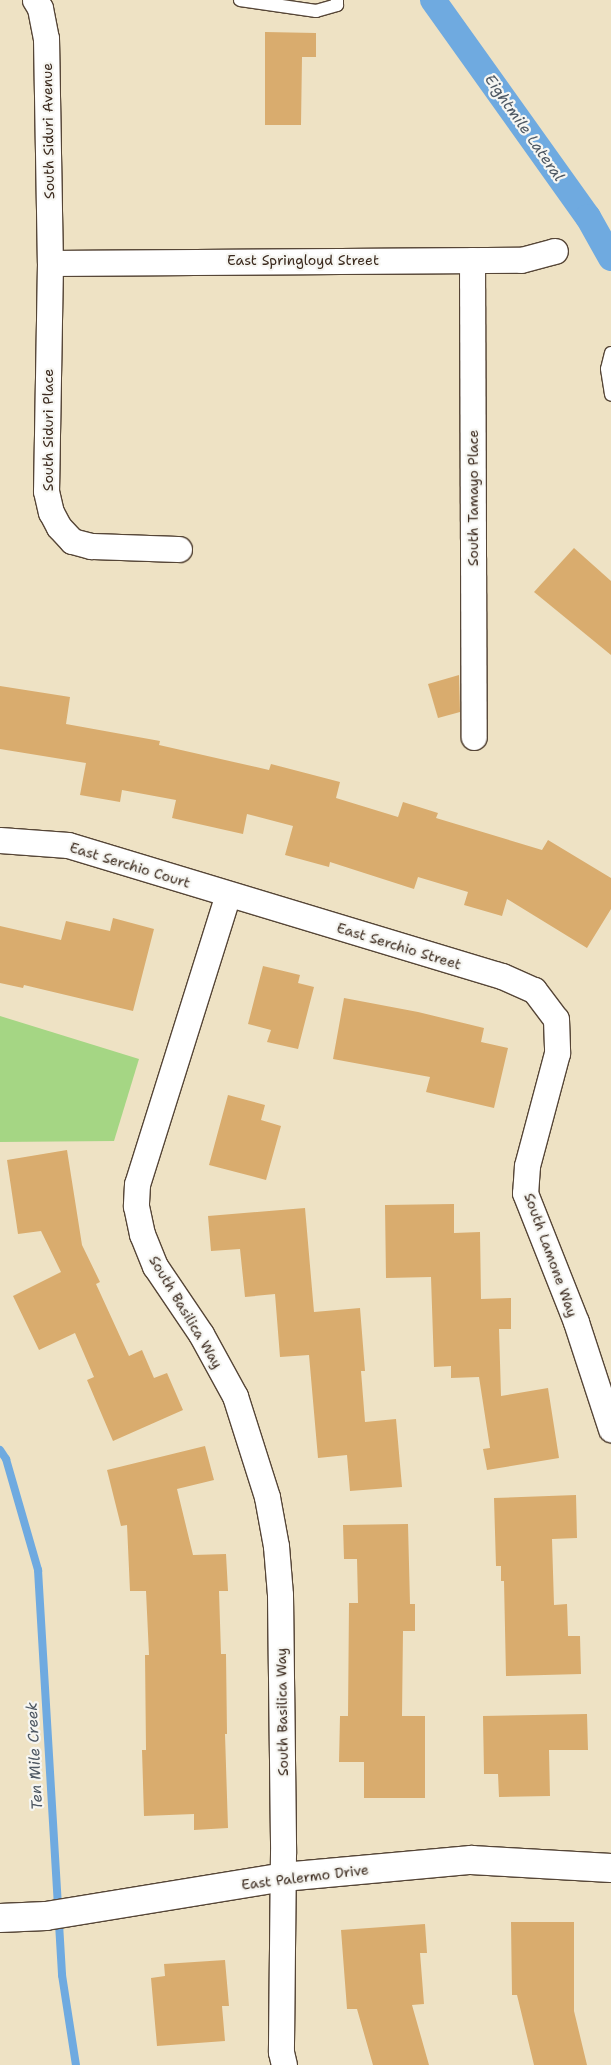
<!DOCTYPE html>
<style>
body{margin:0}
#map{position:relative;width:611px;height:2065px;overflow:hidden;background:#eee2c4;font-family:"Shantell Sans",sans-serif}
div>[style]{position:absolute}
.green>*{inset:0;background:#a5d684}
.stream>*{height:8px;margin:-4px;padding:0 4px;transform-origin:4px;border-radius:4px;background:#6faae0}
.canal>*{height:26px;margin:-13px;padding:0 13px;transform-origin:13px;border-radius:13px;background:#6faae0}
.building>*{inset:0;background:#d9ac6e}
.roads{filter:drop-shadow(1px 0 #564637) drop-shadow(-1px 0 #564637) drop-shadow(0 1px #564637) drop-shadow(0 -1px #564637)}
.service>*{height:12px;margin:-6px;padding:0 6px;transform-origin:6px;border-radius:6px;background:#fff}
.minor>*{height:25px;margin:-12.5px;padding:0 12.5px;transform-origin:12.5px;border-radius:12.5px;background:#fff}
.tertiary>*{height:28px;margin:-14px;padding:0 14px;transform-origin:14px;border-radius:14px;background:#fff}
span{translate:-50% -50%;white-space:nowrap;text-align:center;line-height:1.15;-webkit-text-stroke:4.5px #f6f6f2;paint-order:stroke}
.street-label{font-size:14px;color:#3b2a1e}
.water-label{font-size:15px;color:#4d5762;font-style:italic}
</style>
<div id="map">
<div class="green">
<div style="clip-path:polygon(0 1016px,139px 1059px,114px 1141px,0 1142px)"></div>
</div>
<div class="stream">
<div style="left:0;top:1450px;width:11px;rotate:56deg"></div>
<div style="left:6px;top:1459px;width:116px;rotate:73.9deg"></div>
<div style="left:38px;top:1570px;width:406px;rotate:86.6deg"></div>
<div style="left:62px;top:1975px;width:91px;rotate:81.2deg"></div>
</div>
<div class="canal">
<div style="left:433px;top:0;width:267px;rotate:54.5deg"></div>
<div style="left:588px;top:217px;width:47px;rotate:60.7deg"></div>
</div>
<div class="building">
<div style="clip-path:polygon(265px 32px,316px 33px,316px 57px,302px 57px,301px 125px,265px 125px)"></div>
<div style="clip-path:polygon(574px 548px,611px 581px,611px 655px,534px 592px)"></div>
<div style="clip-path:polygon(459px 675px,460px 712px,438px 718px,428px 684px)"></div>
<div style="clip-path:polygon(0 686px,70px 697px,66px 724px,160px 741px,159px 745px,269px 770px,271px 764px,340px 782px,336px 798px,398px 817px,403px 802px,438px 813px,436px 818px,542px 850px,548px 840px,611px 878px,611px 909px,587px 948px,507px 899px,502px 916px,464px 905px,468px 892px,418px 877px,414px 889px,330px 862px,329px 867px,285px 855px,293px 826px,247px 814px,243px 834px,172px 818px,176px 800px,122px 790px,120px 802px,80px 795px,86px 763px,0 749px)"></div>
<div style="clip-path:polygon(113px 918px,154px 929px,133px 1011px,24px 985px,23px 988px,0 983px,0 926px,61px 940px,66px 921px,110px 931px)"></div>
<div style="clip-path:polygon(263px 966px,300px 975px,298px 983px,314px 987px,298px 1049px,267px 1042px,271px 1030px,248px 1024px)"></div>
<div style="clip-path:polygon(344px 998px,418px 1012px,484px 1028px,481px 1042px,508px 1048px,494px 1108px,426px 1092px,430px 1077px,333px 1059px)"></div>
<div style="clip-path:polygon(228px 1095px,265px 1105px,261px 1120px,281px 1126px,266px 1180px,209px 1165px)"></div>
<div style="clip-path:polygon(67px 1150px,82px 1245px,100px 1282px,96px 1284px,129px 1356px,142px 1350px,154px 1378px,167px 1373px,183px 1410px,113px 1441px,87px 1380px,94px 1377px,75px 1333px,39px 1350px,13px 1296px,61px 1272px,41px 1231px,18px 1234px,7px 1160px)"></div>
<div style="clip-path:polygon(454px 1204px,454px 1233px,480px 1232px,481px 1299px,511px 1298px,511px 1329px,499px 1329px,501px 1396px,548px 1388px,559px 1458px,487px 1470px,483px 1449px,490px 1448px,479px 1377px,451px 1378px,451px 1366px,434px 1367px,431px 1277px,386px 1278px,385px 1205px)"></div>
<div style="clip-path:polygon(305px 1208px,314px 1312px,360px 1308px,365px 1371px,361px 1371px,365px 1422px,396px 1419px,402px 1487px,350px 1491px,347px 1455px,318px 1458px,309px 1355px,280px 1357px,275px 1294px,245px 1297px,240px 1249px,211px 1251px,208px 1216px)"></div>
<div style="clip-path:polygon(205px 1446px,214px 1480px,177px 1489px,193px 1555px,226px 1554px,228px 1591px,219px 1591px,221px 1654px,226px 1654px,227px 1734px,225px 1734px,228px 1828px,194px 1830px,194px 1814px,144px 1816px,142px 1750px,146px 1750px,145px 1655px,149px 1655px,146px 1591px,130px 1591px,127px 1525px,121px 1526px,107px 1470px)"></div>
<div style="clip-path:polygon(576px 1495px,577px 1538px,552px 1539px,554px 1605px,567px 1604px,568px 1636px,580px 1636px,581px 1674px,506px 1676px,504px 1581px,501px 1581px,501px 1566px,496px 1566px,494px 1498px)"></div>
<div style="clip-path:polygon(408px 1524px,410px 1604px,415px 1604px,415px 1631px,403px 1631px,402px 1716px,425px 1716px,425px 1798px,364px 1798px,364px 1762px,339px 1762px,340px 1716px,348px 1716px,349px 1603px,358px 1603px,357px 1559px,344px 1559px,343px 1525px)"></div>
<div style="clip-path:polygon(587px 1714px,588px 1750px,549px 1750px,550px 1796px,499px 1797px,498px 1774px,484px 1774px,483px 1716px)"></div>
<div style="clip-path:polygon(511px 1922px,574px 1922px,574px 2011px,587px 2065px,534px 2065px,517px 1995px,512px 1995px)"></div>
<div style="clip-path:polygon(425px 1924px,427px 1953px,420px 1953px,424px 2004px,412px 2005px,429px 2065px,373px 2065px,357px 2009px,347px 2009px,341px 1930px)"></div>
<div style="clip-path:polygon(225px 1960px,229px 2006px,222px 2006px,225px 2041px,157px 2046px,151px 1978px,165px 1976px,164px 1964px)"></div>
</div>
<div class="roads">
<div class="service">
<div style="left:240px;top:0;width:77px;rotate:8.2deg"></div>
<div style="left:316px;top:11px;width:22px;rotate:-16deg"></div>
<div style="left:337px;top:5px;width:5px;rotate:-90deg"></div>
<div style="left:611px;top:353px;width:16px;rotate:104deg"></div>
<div style="left:607px;top:369px;width:26px;rotate:81deg"></div>
</div>
<div class="minor">
<div style="left:35px;top:0;width:9px;rotate:58deg"></div>
<div style="left:40px;top:8px;width:31px;rotate:79deg"></div>
<div style="left:46px;top:38px;width:225px;rotate:89deg"></div>
<div style="left:50px;top:263px;width:228px;rotate:91deg"></div>
<div style="left:46px;top:491px;width:22px;rotate:77deg"></div>
<div style="left:51px;top:512px;width:17px;rotate:62deg"></div>
<div style="left:59px;top:527px;width:19px;rotate:47deg"></div>
<div style="left:72px;top:541px;width:20px;rotate:15deg"></div>
<div style="left:91px;top:546px;width:88px;rotate:2deg"></div>
<div style="left:472px;top:260px;width:477px;rotate:89.8deg"></div>
<div style="left:50px;top:263px;width:471px;rotate:-0.4deg"></div>
<div style="left:521px;top:260px;width:35px;rotate:-15deg"></div>
<div style="left:0;top:840px;width:68px;rotate:4.2deg"></div>
<div style="left:68px;top:845px;width:453px;rotate:16.8deg"></div>
<div style="left:502px;top:976px;width:35px;rotate:24deg"></div>
<div style="left:534px;top:990px;width:36px;rotate:53deg"></div>
<div style="left:556px;top:1019px;width:34px;rotate:88deg"></div>
<div style="left:557px;top:1053px;width:117px;rotate:104.9deg"></div>
<div style="left:527px;top:1166px;width:27px;rotate:94deg"></div>
<div style="left:525px;top:1193px;width:139px;rotate:68.4deg"></div>
<div style="left:576px;top:1322px;width:113px;rotate:71.9deg"></div>
<div style="left:228px;top:894px;width:304px;rotate:107.4deg"></div>
<div style="left:137px;top:1184px;width:22px;rotate:93deg"></div>
<div style="left:136px;top:1206px;width:29px;rotate:78deg"></div>
<div style="left:142px;top:1234px;width:35px;rotate:68deg"></div>
<div style="left:155px;top:1266px;width:82px;rotate:55.9deg"></div>
<div style="left:201px;top:1334px;width:71px;rotate:61.3deg"></div>
<div style="left:235px;top:1396px;width:106px;rotate:72.4deg"></div>
<div style="left:267px;top:1497px;width:50px;rotate:79.6deg"></div>
<div style="left:276px;top:1546px;width:49px;rotate:85.3deg"></div>
<div style="left:280px;top:1595px;width:258px;rotate:89.3deg"></div>
<div style="left:283px;top:1853px;width:199px;rotate:90.6deg"></div>
<div style="left:281px;top:2052px;width:13px;rotate:77deg"></div>
</div>
<div class="tertiary">
<div style="left:0;top:1918px;width:46px;rotate:-2.5deg"></div>
<div style="left:46px;top:1916px;width:240px;rotate:-9.3deg"></div>
<div style="left:283px;top:1877px;width:189px;rotate:-5.2deg"></div>
<div style="left:471px;top:1860px;width:140px;rotate:3.3deg"></div>
</div>
</div>
<div class="street-label">
<span style="left:48px;top:131px;rotate:-91deg">South Siduri Avenue</span>
<span style="left:303px;top:260px">East Springloyd Street</span>
<span style="left:48px;top:430px;rotate:-90deg">South Siduri Place</span>
<span style="left:473px;top:498px;rotate:-90deg">South Tamayo Place</span>
<span style="left:130px;top:865px;rotate:17deg">East Serchio Court</span>
<span style="left:399px;top:946px;rotate:17deg">East Serchio Street</span>
<span style="left:551px;top:1255px;rotate:70deg">South Lamone Way</span>
<span style="left:186px;top:1312px;rotate:59deg">South Basilica Way</span>
<span style="left:282px;top:1712px;rotate:-91deg">South Basilica Way</span>
<span style="left:305px;top:1877px;rotate:-7deg">East Palermo Drive</span>
</div>
<div class="water-label">
<span style="left:524px;top:128px;rotate:55deg">Eightmile Lateral</span>
<span style="left:35px;top:1756px;rotate:-93deg">Ten Mile Creek</span>
</div>
</div>
